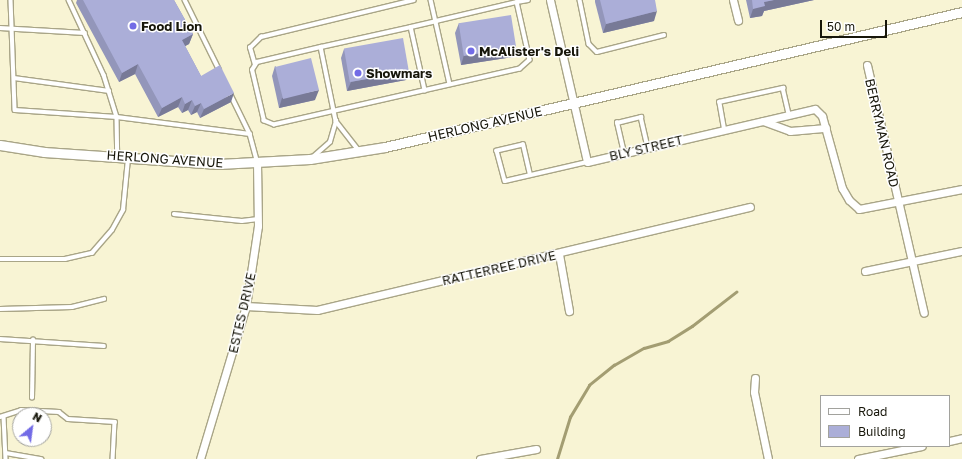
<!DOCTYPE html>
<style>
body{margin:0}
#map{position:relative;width:962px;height:459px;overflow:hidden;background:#f8f4d4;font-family:"Golos Text",sans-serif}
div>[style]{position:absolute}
.stream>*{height:2.5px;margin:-1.25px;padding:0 1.25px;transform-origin:1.25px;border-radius:1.25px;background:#a39d72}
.roads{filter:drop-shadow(1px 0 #a9a587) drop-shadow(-1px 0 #a9a587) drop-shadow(0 1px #a9a587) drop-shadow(0 -1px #a9a587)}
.service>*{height:3.5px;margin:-1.75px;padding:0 1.75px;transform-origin:1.75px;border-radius:1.75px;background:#fff}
.minor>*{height:7px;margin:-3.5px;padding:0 3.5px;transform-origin:3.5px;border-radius:3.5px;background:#fff}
.tertiary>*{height:9px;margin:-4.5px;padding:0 4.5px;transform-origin:4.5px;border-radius:4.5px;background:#fff}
.wall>*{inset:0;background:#9396ba}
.shaded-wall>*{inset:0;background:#787a97}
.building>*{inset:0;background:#abaed8;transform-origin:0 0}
.dots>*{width:11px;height:11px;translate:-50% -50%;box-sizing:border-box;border:2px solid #fff;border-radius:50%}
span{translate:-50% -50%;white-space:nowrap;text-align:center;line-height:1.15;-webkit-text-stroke:3px #fff;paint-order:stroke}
.poi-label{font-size:13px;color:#17160a;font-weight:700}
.left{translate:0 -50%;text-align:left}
.street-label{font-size:13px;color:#17160a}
.legend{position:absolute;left:820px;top:395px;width:130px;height:52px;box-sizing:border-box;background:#fff;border:1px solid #a2a29d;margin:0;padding:5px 7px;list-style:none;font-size:12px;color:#17160a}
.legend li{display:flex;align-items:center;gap:8px;height:20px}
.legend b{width:20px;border:1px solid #a2a29d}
.north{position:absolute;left:12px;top:407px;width:40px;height:40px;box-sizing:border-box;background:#fff;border:1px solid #a2a29d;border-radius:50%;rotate:29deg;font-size:11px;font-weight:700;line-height:16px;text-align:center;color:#17160a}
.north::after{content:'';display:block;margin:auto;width:14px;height:18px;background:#726be6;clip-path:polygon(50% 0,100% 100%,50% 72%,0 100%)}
.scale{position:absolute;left:820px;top:20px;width:67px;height:18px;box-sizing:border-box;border:2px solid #17160a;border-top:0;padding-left:5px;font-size:12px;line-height:14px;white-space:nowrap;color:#17160a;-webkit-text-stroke:3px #fff;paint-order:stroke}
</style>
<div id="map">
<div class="stream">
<div style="left:557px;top:459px;width:44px;rotate:-72.8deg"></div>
<div style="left:570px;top:417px;width:37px;rotate:-59deg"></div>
<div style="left:589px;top:385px;width:32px;rotate:-39deg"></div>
<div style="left:614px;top:365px;width:34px;rotate:-30deg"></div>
<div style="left:644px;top:348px;width:25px;rotate:-16deg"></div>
<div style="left:668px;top:341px;width:28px;rotate:-32deg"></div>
<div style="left:692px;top:326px;width:56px;rotate:-37.7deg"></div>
</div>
<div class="roads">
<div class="service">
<div style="left:11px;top:0;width:110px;rotate:87.9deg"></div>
<div style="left:15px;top:110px;width:102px;rotate:3.9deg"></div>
<div style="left:117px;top:117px;width:134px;rotate:7.3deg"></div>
<div style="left:69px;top:0;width:83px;rotate:65deg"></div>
<div style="left:104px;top:75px;width:44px;rotate:72.8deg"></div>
<div style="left:117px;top:117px;width:39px;rotate:89deg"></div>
<div style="left:185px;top:0;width:77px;rotate:63.8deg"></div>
<div style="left:431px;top:0;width:86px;rotate:77.3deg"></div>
<div style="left:580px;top:0;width:45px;rotate:78.4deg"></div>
<div style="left:589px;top:44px;width:11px;rotate:45deg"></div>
<div style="left:597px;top:52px;width:69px;rotate:-14.2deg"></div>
<div style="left:517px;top:2px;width:59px;rotate:77.4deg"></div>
<div style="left:530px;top:60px;width:13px;rotate:138deg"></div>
<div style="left:520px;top:69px;width:252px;rotate:167.2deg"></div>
<div style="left:274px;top:125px;width:11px;rotate:-158deg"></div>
<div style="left:264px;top:121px;width:52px;rotate:-103.2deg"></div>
<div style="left:252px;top:70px;width:9px;rotate:-58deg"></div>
<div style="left:257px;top:62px;width:66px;rotate:-13.2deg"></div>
<div style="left:321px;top:47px;width:92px;rotate:-12.5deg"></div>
<div style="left:411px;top:27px;width:26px;rotate:-13deg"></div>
<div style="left:436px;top:21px;width:83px;rotate:-13.2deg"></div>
<div style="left:517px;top:2px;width:11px;rotate:-10deg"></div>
<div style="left:411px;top:27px;width:65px;rotate:77.5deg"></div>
<div style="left:0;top:28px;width:85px;rotate:3.4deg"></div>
<div style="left:321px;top:47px;width:76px;rotate:78.5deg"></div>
<div style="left:336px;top:121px;width:37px;rotate:52deg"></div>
<div style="left:255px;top:65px;width:18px;rotate:-106deg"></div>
<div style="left:250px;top:48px;width:16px;rotate:-45deg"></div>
<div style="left:261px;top:37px;width:157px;rotate:-13.6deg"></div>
<div style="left:14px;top:78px;width:96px;rotate:7.8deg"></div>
<div style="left:231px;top:95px;width:43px;rotate:64deg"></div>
<div style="left:250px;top:134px;width:28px;rotate:75deg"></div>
<div style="left:724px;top:129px;width:27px;rotate:-100deg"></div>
<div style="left:719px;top:102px;width:66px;rotate:-12.3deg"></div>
<div style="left:783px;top:88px;width:26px;rotate:77deg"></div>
<div style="left:624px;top:153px;width:31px;rotate:-103deg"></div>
<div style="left:617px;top:123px;width:25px;rotate:-14deg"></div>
<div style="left:641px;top:117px;width:31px;rotate:77deg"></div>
<div style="left:314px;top:156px;width:21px;rotate:-41deg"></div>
<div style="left:330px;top:142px;width:22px;rotate:-74deg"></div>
<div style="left:530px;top:175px;width:31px;rotate:-103deg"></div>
<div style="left:523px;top:145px;width:27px;rotate:167deg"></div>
<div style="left:497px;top:151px;width:31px;rotate:75deg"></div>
<div style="left:505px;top:181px;width:84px;rotate:-13deg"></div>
<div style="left:174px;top:214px;width:68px;rotate:5.9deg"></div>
<div style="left:242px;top:221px;width:16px;rotate:-7deg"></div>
<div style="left:0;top:259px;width:65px"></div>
<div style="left:65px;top:259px;width:28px;rotate:-13deg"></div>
<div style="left:92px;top:253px;width:30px;rotate:-49deg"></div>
<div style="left:112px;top:230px;width:23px;rotate:-61deg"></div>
<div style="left:123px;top:210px;width:51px;rotate:-84.4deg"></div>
<div style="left:0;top:309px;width:72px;rotate:-1.6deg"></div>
<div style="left:72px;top:307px;width:33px;rotate:-14deg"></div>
<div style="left:0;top:339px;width:104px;rotate:3.9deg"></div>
<div style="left:32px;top:398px;width:58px;rotate:-89deg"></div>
<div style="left:0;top:417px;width:22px;rotate:-18deg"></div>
<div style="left:21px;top:410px;width:38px;rotate:3deg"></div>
<div style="left:59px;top:412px;width:11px;rotate:38deg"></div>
<div style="left:68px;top:419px;width:47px;rotate:3.7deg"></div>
<div style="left:115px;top:422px;width:37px;rotate:93deg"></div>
<div style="left:4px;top:417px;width:42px;rotate:87.3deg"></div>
<div style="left:6px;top:453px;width:36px;rotate:10deg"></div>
</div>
<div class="minor">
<div style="left:550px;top:0;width:166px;rotate:77.1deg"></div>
<div style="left:587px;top:162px;width:234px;rotate:-13.1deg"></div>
<div style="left:815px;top:109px;width:10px;rotate:45deg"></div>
<div style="left:822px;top:116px;width:75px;rotate:74.5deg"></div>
<div style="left:842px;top:188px;width:14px;rotate:60deg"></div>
<div style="left:849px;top:200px;width:13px;rotate:42deg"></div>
<div style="left:859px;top:209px;width:105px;rotate:-11deg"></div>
<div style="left:733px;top:0;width:21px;rotate:76deg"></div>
<div style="left:867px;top:65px;width:254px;rotate:77.1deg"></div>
<div style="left:763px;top:121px;width:29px;rotate:20deg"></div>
<div style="left:790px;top:131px;width:36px;rotate:-5deg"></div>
<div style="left:559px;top:254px;width:58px;rotate:80deg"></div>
<div style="left:865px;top:271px;width:99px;rotate:-11.7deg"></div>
<div style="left:246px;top:306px;width:71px;rotate:3.2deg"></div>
<div style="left:317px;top:310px;width:445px;rotate:-13.4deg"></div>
<div style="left:755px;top:378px;width:14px;rotate:94deg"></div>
<div style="left:754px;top:392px;width:68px;rotate:78.2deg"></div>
<div style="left:949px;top:441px;width:13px;rotate:-13deg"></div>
<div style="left:200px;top:459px;width:160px;rotate:-73.3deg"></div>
<div style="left:246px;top:306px;width:81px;rotate:-81.5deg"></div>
<div style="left:258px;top:226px;width:63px;rotate:-90.9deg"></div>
<div style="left:480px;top:459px;width:57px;rotate:-10.1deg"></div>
<div style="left:858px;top:459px;width:65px;rotate:-11.5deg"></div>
</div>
<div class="tertiary">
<div style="left:0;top:145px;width:45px;rotate:9deg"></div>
<div style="left:44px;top:152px;width:175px;rotate:3.9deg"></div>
<div style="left:219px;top:164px;width:91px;rotate:-3.1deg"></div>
<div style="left:310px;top:159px;width:76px;rotate:-9.1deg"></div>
<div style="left:385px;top:147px;width:593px;rotate:-13.17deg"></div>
</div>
</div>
<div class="wall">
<div style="clip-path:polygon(77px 0,174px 0,193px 34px,189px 44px,185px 46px,201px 76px,231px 102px,200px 118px,197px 112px,191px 115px,188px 110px,182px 113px,178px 107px,158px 117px,135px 74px,119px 82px,76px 3px)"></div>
<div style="clip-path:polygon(595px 0,655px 0,654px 21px,603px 33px,595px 2px)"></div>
<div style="clip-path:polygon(746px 0,814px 0,764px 11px,762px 16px,750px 18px)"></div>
<div style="clip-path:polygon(459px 23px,513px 57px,461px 65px,455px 33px)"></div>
<div style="clip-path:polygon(344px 49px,409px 71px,406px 80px,347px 91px,341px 58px)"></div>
<div style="clip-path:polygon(275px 66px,315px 100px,279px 108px,272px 76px)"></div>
</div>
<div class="shaded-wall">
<div style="clip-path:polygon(774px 0,814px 0,764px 11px,762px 16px,750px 18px,753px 9px,764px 2px)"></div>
<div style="clip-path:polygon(657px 11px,654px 21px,603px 33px,606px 24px)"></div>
<div style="clip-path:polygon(193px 34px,189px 44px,178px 50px,182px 40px)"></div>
<div style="clip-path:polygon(516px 48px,513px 57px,461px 65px,464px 55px)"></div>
<div style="clip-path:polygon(138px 64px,135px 74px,119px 82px,122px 73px)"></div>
<div style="clip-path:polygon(409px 71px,406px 80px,347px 91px,351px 82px)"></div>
<div style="clip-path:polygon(319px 90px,315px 100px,279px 108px,282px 98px)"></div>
<div style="clip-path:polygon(234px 93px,231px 102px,200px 118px,204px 109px)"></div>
<div style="clip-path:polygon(182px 97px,178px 107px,158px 117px,162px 108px)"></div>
<div style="clip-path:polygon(192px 100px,188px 110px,182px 113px,185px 104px)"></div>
<div style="clip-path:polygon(201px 103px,197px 112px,191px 115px,195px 106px)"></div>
</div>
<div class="building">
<div style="clip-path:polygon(83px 0,174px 0,193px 34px,182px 40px,201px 76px,220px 65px,234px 93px,204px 109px,201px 103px,195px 106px,192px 100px,185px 104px,182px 97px,162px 108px,138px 64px,122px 73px)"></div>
<div style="clip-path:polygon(600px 0,655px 0,657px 11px,606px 24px)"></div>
<div style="clip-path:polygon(752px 0,774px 0,764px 2px,765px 6px,753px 9px)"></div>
<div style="left:511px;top:15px;width:33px;height:53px;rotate:81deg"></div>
<div style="left:403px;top:38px;width:34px;height:60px;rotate:80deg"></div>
<div style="left:311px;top:58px;width:33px;height:37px;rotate:76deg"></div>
</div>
<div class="dots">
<div style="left:133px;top:26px;background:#726be6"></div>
<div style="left:471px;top:51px;background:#726be6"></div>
<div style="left:358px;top:73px;background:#726be6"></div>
</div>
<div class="poi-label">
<span class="left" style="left:141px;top:26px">Food Lion</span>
<span class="left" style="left:479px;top:51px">McAlister's Deli</span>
<span class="left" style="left:366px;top:73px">Showmars</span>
</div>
<div class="street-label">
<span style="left:485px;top:124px;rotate:-13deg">HERLONG AVENUE</span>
<span style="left:882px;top:133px;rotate:77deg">BERRYMAN ROAD</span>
<span style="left:646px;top:148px;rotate:-13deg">BLY STREET</span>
<span style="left:165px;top:159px;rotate:4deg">HERLONG AVENUE</span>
<span style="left:499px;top:268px;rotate:-13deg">RATTERREE DRIVE</span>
<span style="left:242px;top:313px;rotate:-77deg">ESTES DRIVE</span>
</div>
<ul class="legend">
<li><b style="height:5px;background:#fff"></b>Road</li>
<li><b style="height:11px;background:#abaed8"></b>Building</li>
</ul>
<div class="north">N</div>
<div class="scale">50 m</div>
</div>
